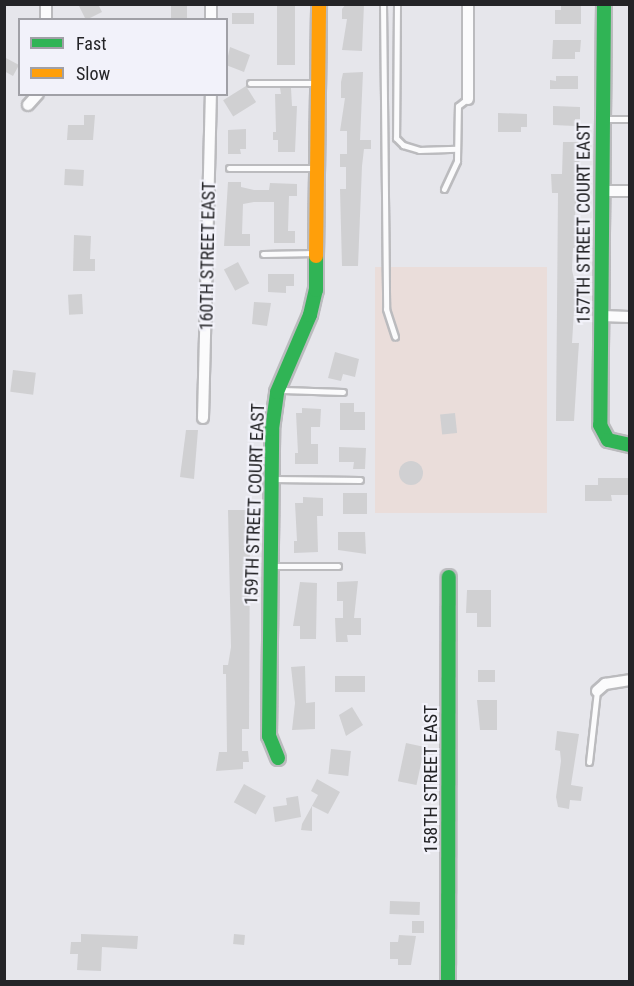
<!DOCTYPE html>
<style>
body{margin:0}
#map{position:relative;width:634px;height:986px;overflow:hidden;background:#e6e6eb;font-family:"Roboto Condensed",sans-serif}
div>[style]{position:absolute}
.industrial>*{inset:0;background:#eaddda;transform-origin:0 0}
.building>*{inset:0;background:#d0d0d2;transform-origin:0 0}
.round{border-radius:50%}
.roads{filter:drop-shadow(2px 0 #bbbbbe) drop-shadow(-2px 0 #bbbbbe) drop-shadow(0 2px #bbbbbe) drop-shadow(0 -2px #bbbbbe)}
.lane>*{height:5px;margin:-2.5px;padding:0 2.5px;transform-origin:2.5px;border-radius:2.5px;background:#fbfbfc}
.street>*{height:10px;margin:-5px;padding:0 5px;transform-origin:5px;border-radius:5px;background:#fbfbfc}
.fast>*{height:14px;margin:-7px;padding:0 7px;transform-origin:7px;border-radius:7px;background:#30b455}
.slow>*{height:14px;margin:-7px;padding:0 7px;transform-origin:7px;border-radius:7px;background:#ff9f0a}
span{translate:-50% -50%;white-space:nowrap;text-align:center;line-height:1.15;-webkit-text-stroke:4.5px #f2f2fa;paint-order:stroke}
.street-label{font-size:18px;color:#242427}
.frame{position:absolute;inset:0;border:6px solid #242427;pointer-events:none}
.legend{position:absolute;left:18px;top:18px;width:210px;height:78px;box-sizing:border-box;background:#f2f2fa;border:2px solid #a0a0a6;margin:0;padding:8px 10px;list-style:none;font-size:18px;color:#242427}
.legend li{display:flex;align-items:center;gap:12px;height:30px}
.legend b{width:30px;border:2px solid #a0a0a6}
</style>
<div id="map">
<div class="industrial">
<div style="left:375px;top:267px;width:172px;height:246px"></div>
</div>
<div class="building">
<div style="clip-path:polygon(78px 4px,98px 4px,102px 12px,86px 20px)"></div>
<div style="clip-path:polygon(346px 4px,364px 4px,362px 51px,342px 50px,347px 19px,342px 19px,342px 9px)"></div>
<div style="left:277px;top:5px;width:18px;height:60px"></div>
<div style="clip-path:polygon(561px 5px,581px 6px,581px 24px,555px 24px,555px 10px,561px 10px)"></div>
<div style="left:171px;top:6px;width:16px;height:14px"></div>
<div style="left:254px;top:13px;width:11px;height:22px;rotate:90deg"></div>
<div style="clip-path:polygon(553px 40px,581px 40px,580px 52px,575px 52px,575px 59px,552px 59px)"></div>
<div style="clip-path:polygon(230px 47px,250px 55px,244px 72px,226px 65px)"></div>
<div style="clip-path:polygon(4px 57px,19px 65px,13px 76px,4px 71px)"></div>
<div style="clip-path:polygon(363px 72px,360px 140px,371px 140px,371px 149px,364px 149px,362px 166px,358px 266px,342px 266px,340px 189px,346px 189px,346px 167px,340px 167px,340px 154px,347px 154px,347px 131px,340px 131px,345px 98px,341px 98px,341px 82px,343px 73px)"></div>
<div style="clip-path:polygon(556px 76px,578px 76px,578px 89px,550px 89px,550px 80px,556px 81px)"></div>
<div style="left:246px;top:86px;width:19px;height:27px;rotate:58deg"></div>
<div style="clip-path:polygon(280px 88px,291px 88px,292px 106px,297px 106px,295px 152px,278px 152px,278px 140px,273px 140px,273px 132px,276px 132px,275px 94px,281px 94px)"></div>
<div style="clip-path:polygon(553px 106px,580px 107px,580px 119px,575px 119px,575px 126px,553px 125px)"></div>
<div style="clip-path:polygon(498px 113px,527px 114px,527px 127px,521px 127px,521px 132px,498px 132px)"></div>
<div style="clip-path:polygon(84px 115px,95px 115px,93px 140px,67px 140px,68px 125px,84px 125px)"></div>
<div style="clip-path:polygon(246px 129px,246px 149px,240px 149px,241px 154px,228px 154px,228px 130px)"></div>
<div style="clip-path:polygon(563px 142px,581px 142px,575px 216px,579px 216px,579px 248px,573px 248px,572px 270px,574px 279px,578px 279px,578px 311px,574px 311px,572px 343px,579px 343px,578px 357px,574px 421px,556px 421px,558px 193px,552px 193px,551px 174px,562px 174px)"></div>
<div style="left:65px;top:169px;width:19px;height:16px;rotate:3deg"></div>
<div style="clip-path:polygon(228px 182px,241px 182px,241px 187px,254px 190px,269px 190px,270px 183px,297px 184px,297px 196px,289px 196px,288px 231px,295px 231px,295px 243px,274px 243px,274px 202px,254px 202px,243px 204px,242px 234px,250px 234px,250px 246px,224px 246px)"></div>
<div style="clip-path:polygon(74px 235px,91px 236px,90px 259px,95px 259px,95px 271px,73px 271px)"></div>
<div style="left:238px;top:262px;width:24px;height:16px;rotate:62deg"></div>
<div style="clip-path:polygon(268px 274px,294px 274px,294px 286px,286px 286px,286px 293px,268px 292px)"></div>
<div style="left:82px;top:294px;width:20px;height:14px;rotate:87deg"></div>
<div style="clip-path:polygon(254px 302px,271px 303px,267px 326px,252px 324px)"></div>
<div style="clip-path:polygon(335px 352px,359px 359px,355px 377px,343px 374px,341px 381px,328px 378px)"></div>
<div style="left:13px;top:370px;width:23px;height:22px;rotate:7deg"></div>
<div style="clip-path:polygon(340px 403px,354px 403px,354px 412px,365px 412px,365px 430px,340px 430px)"></div>
<div style="clip-path:polygon(302px 408px,321px 409px,320px 427px,311px 427px,311px 444px,318px 444px,318px 464px,295px 464px,295px 453px,298px 453px,296px 413px,302px 413px)"></div>
<div style="left:455px;top:413px;width:20px;height:15px;rotate:84deg"></div>
<div style="clip-path:polygon(186px 430px,198px 430px,194px 479px,180px 477px)"></div>
<div style="clip-path:polygon(339px 447px,366px 448px,365px 469px,353px 469px,354px 462px,339px 462px)"></div>
<div class="round" style="left:399px;top:461px;width:24px;height:24px"></div>
<div style="clip-path:polygon(598px 478px,630px 478px,630px 495px,611px 495px,612px 501px,585px 501px,585px 485px,598px 485px)"></div>
<div style="left:343px;top:493px;width:24px;height:21px"></div>
<div style="clip-path:polygon(303px 497px,323px 498px,323px 516px,317px 516px,318px 552px,294px 553px,294px 541px,297px 541px,295px 503px,303px 503px)"></div>
<div style="clip-path:polygon(228px 510px,246px 510px,246px 528px,250px 528px,249px 729px,242px 729px,242px 751px,248px 751px,249px 762px,243px 762px,243px 769px,216px 771px,219px 752px,227px 752px,226px 674px,223px 674px,223px 665px,228px 665px,231px 647px)"></div>
<div style="clip-path:polygon(338px 532px,365px 532px,366px 554px,338px 550px)"></div>
<div style="clip-path:polygon(358px 581px,354px 618px,361px 618px,361px 635px,347px 635px,348px 642px,336px 642px,335px 618px,343px 618px,343px 601px,337px 601px,337px 582px)"></div>
<div style="clip-path:polygon(300px 582px,317px 583px,316px 639px,300px 639px,300px 626px,293px 626px)"></div>
<div style="clip-path:polygon(467px 590px,491px 590px,491px 627px,477px 627px,477px 613px,466px 613px)"></div>
<div style="clip-path:polygon(305px 666px,306px 703px,315px 702px,315px 729px,292px 730px,295px 703px,291px 667px)"></div>
<div style="left:478px;top:670px;width:17px;height:12px"></div>
<div style="left:335px;top:676px;width:30px;height:16px"></div>
<div style="clip-path:polygon(477px 700px,497px 700px,497px 730px,480px 730px)"></div>
<div style="clip-path:polygon(352px 707px,363px 725px,346px 736px,339px 715px)"></div>
<div style="clip-path:polygon(557px 731px,579px 734px,571px 785px,583px 787px,581px 801px,570px 800px,569px 809px,558px 807px,556px 797px,561px 761px,560px 751px,555px 750px)"></div>
<div style="left:406px;top:743px;width:19px;height:39px;rotate:12deg"></div>
<div style="left:331px;top:749px;width:20px;height:25px;rotate:6deg"></div>
<div style="clip-path:polygon(317px 779px,340px 792px,328px 814px,312px 806px,312px 831px,301px 830px,302px 824px,318px 795px,311px 791px)"></div>
<div style="left:244px;top:784px;width:25px;height:21px;rotate:29deg"></div>
<div style="clip-path:polygon(298px 796px,301px 817px,275px 822px,273px 807px,287px 805px,286px 798px)"></div>
<div style="left:390px;top:901px;width:30px;height:13px;rotate:2deg"></div>
<div style="left:412px;top:921px;width:12px;height:12px"></div>
<div style="clip-path:polygon(81px 934px,138px 936px,137px 949px,102px 947px,101px 971px,77px 970px,78px 954px,70px 954px,71px 942px,81px 942px)"></div>
<div style="left:234px;top:934px;width:11px;height:10px;rotate:5deg"></div>
<div style="clip-path:polygon(399px 935px,416px 936px,411px 965px,398px 965px,398px 959px,390px 959px,390px 942px,398px 942px)"></div>
</div>
<div class="roads">
<div class="lane">
<div style="left:383px;top:4px;width:305px;rotate:89.4deg"></div>
<div style="left:386px;top:309px;width:29px;rotate:72deg"></div>
<div style="left:397px;top:4px;width:134px;rotate:90.4deg"></div>
<div style="left:396px;top:138px;width:10px;rotate:45deg"></div>
<div style="left:403px;top:145px;width:17px;rotate:17deg"></div>
<div style="left:419px;top:150px;width:38px;rotate:-2deg"></div>
<div style="left:250px;top:83px;width:67px"></div>
<div style="left:607px;top:119px;width:23px"></div>
<div style="left:229px;top:168px;width:87px"></div>
<div style="left:444px;top:189px;width:31px;rotate:-65deg"></div>
<div style="left:457px;top:161px;width:55px;rotate:-89deg"></div>
<div style="left:458px;top:106px;width:11px;rotate:-38deg"></div>
<div style="left:263px;top:254px;width:52px;rotate:-1.1deg"></div>
<div style="left:283px;top:390px;width:60px;rotate:1.9deg"></div>
<div style="left:273px;top:479px;width:87px;rotate:0.7deg"></div>
<div style="left:272px;top:566px;width:66px"></div>
<div style="left:589px;top:762px;width:71px;rotate:-83.6deg"></div>
</div>
<div class="street">
<div style="left:46px;top:4px;width:16px;rotate:90deg"></div>
<div style="left:211px;top:4px;width:16px;rotate:90deg"></div>
<div style="left:468px;top:99px;width:95px;rotate:-90deg"></div>
<div style="left:28px;top:105px;width:15px;rotate:-48deg"></div>
<div style="left:602px;top:191px;width:28px"></div>
<div style="left:601px;top:316px;width:29px;rotate:2deg"></div>
<div style="left:203px;top:418px;width:324px;rotate:-88.6deg"></div>
<div style="left:597px;top:691px;width:11px;rotate:-41deg"></div>
<div style="left:605px;top:684px;width:25px;rotate:-9deg"></div>
</div>
<div class="fast">
<div style="left:604px;top:4px;width:421px;rotate:90.5deg"></div>
<div style="left:600px;top:425px;width:17px;rotate:62deg"></div>
<div style="left:608px;top:440px;width:23px;rotate:13deg"></div>
<div style="left:278px;top:758px;width:24px;rotate:-112deg"></div>
<div style="left:269px;top:736px;width:307px;rotate:-89.4deg"></div>
<div style="left:272px;top:429px;width:37px;rotate:-82deg"></div>
<div style="left:277px;top:392px;width:84px;rotate:-66.8deg"></div>
<div style="left:310px;top:315px;width:26px;rotate:-77deg"></div>
<div style="left:316px;top:290px;width:34px;rotate:-90deg"></div>
<div style="left:448px;top:982px;width:405px;rotate:-89.9deg"></div>
</div>
<div class="slow">
<div style="left:316px;top:256px;width:252px;rotate:-89.3deg"></div>
</div>
</div>
<div class="street-label">
<span style="left:584px;top:223px;rotate:-90deg">157TH STREET COURT EAST</span>
<span style="left:208px;top:256px;rotate:-89deg">160TH STREET EAST</span>
<span style="left:255px;top:504px;rotate:-88deg">159TH STREET COURT EAST</span>
<span style="left:431px;top:779px;rotate:-90deg">158TH STREET EAST</span>
</div>
<div class="frame"></div>
<ul class="legend">
<li><b style="height:8px;background:#30b455"></b>Fast</li>
<li><b style="height:8px;background:#ff9f0a"></b>Slow</li>
</ul>
</div>
